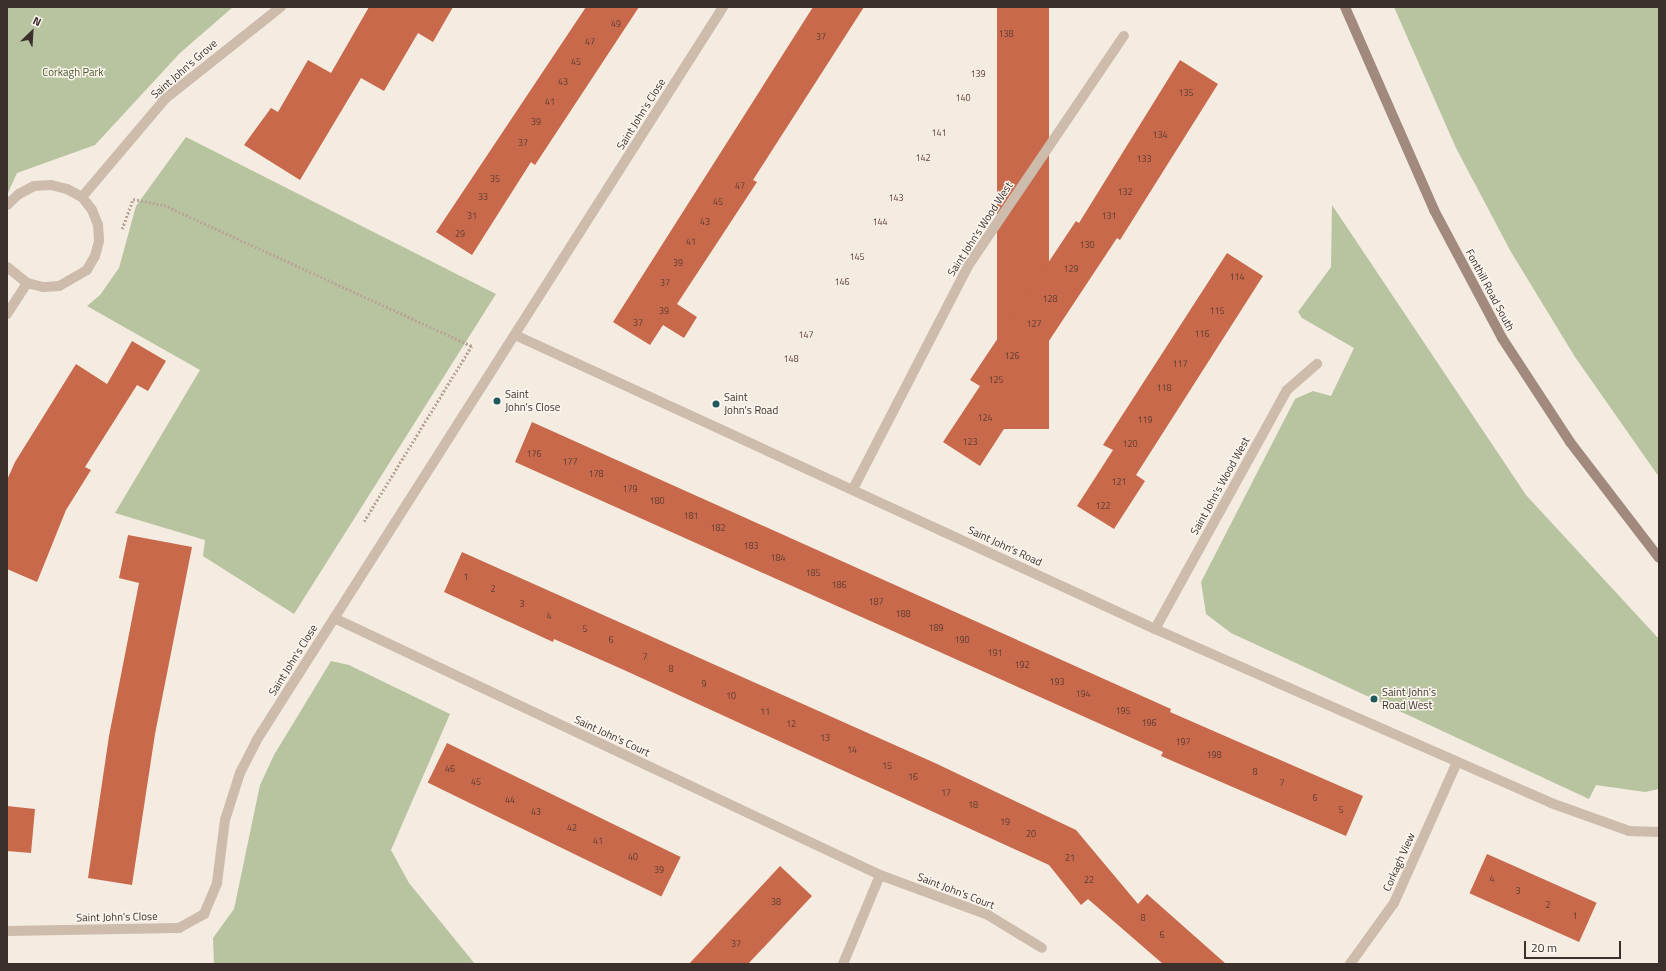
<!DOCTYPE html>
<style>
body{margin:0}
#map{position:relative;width:1666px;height:971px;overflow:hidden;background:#f4ebe1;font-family:"Titillium Web",sans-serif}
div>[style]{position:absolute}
.green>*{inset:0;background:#b8c4a0}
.building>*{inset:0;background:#c8694b;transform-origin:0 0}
.path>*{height:2.5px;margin-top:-1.25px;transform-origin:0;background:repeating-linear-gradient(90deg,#b9a596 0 2px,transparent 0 4px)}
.minor>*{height:10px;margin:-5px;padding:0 5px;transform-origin:5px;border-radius:5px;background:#cdbbac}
.secondary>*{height:10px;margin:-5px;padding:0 5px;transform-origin:5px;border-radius:5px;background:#a18a7d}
.dots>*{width:11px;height:11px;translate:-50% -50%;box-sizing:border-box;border:2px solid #fbf5ee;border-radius:50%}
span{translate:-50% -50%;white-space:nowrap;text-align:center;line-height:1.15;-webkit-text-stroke:3px #fbf5ee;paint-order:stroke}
.number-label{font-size:9px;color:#5e3e33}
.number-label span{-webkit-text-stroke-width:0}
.street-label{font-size:11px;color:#3b302b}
.park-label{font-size:11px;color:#4a5a2e}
.poi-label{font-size:11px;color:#3b302b}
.left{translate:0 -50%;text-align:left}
.frame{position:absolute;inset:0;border:8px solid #3b302b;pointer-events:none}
.north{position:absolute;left:12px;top:12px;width:40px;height:40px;-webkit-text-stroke:3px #fbf5ee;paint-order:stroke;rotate:25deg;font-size:11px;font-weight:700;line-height:16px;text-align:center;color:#3b302b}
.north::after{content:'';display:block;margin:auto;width:14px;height:18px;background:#3b302b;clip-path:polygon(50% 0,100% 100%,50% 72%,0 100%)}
.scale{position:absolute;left:1524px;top:941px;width:97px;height:18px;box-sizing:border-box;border:2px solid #3b302b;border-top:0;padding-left:5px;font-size:12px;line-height:14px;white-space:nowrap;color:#3b302b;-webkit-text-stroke:3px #fbf5ee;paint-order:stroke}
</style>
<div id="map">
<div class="green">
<div style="clip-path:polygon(7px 7px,233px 7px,180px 53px,95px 145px,17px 173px,7px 195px)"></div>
<div style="clip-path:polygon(1394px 7px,1659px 7px,1659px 477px,1575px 357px,1511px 252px,1456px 148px)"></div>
<div style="clip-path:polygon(186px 137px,496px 294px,294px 614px,203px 556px,205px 540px,115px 513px,200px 370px,87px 306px,100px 295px,119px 268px,136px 206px)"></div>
<div style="clip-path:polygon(1332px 205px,1526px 495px,1659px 639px,1659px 789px,1645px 792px,1596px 785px,1589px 799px,1231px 633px,1206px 614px,1201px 582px,1295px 399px,1313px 391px,1331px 396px,1354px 348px,1302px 318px,1298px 312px,1331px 267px)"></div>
<div style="clip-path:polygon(331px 661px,349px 665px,450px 714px,391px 850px,409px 883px,475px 964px,214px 964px,213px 938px,234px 909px,260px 785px,274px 755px)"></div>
</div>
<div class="building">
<div style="clip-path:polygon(369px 7px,453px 7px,433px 42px,418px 33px,384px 91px,361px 78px,300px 180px,244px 145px,271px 108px,278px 112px,308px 60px,331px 73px)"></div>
<div style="clip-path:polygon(586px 7px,639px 7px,535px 165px,531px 162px,472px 255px,436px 232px)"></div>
<div style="clip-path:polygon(813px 7px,864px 7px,753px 180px,757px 182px,677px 304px,697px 317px,684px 338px,663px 325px,650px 345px,613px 322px)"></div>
<div style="left:997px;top:7px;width:52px;height:422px"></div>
<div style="clip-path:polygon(1180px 60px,1218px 84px,1120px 240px,1117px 238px,1002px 412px,1011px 418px,980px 466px,943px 442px,980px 386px,970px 380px,1076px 221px,1079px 223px)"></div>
<div style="clip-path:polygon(1227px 253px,1263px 276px,1136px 475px,1145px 481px,1114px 529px,1077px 506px,1113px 450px,1103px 445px)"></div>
<div style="clip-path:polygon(132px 341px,166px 361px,148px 391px,137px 385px,85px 467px,91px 470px,66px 510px,37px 582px,7px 569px,7px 480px,15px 462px,76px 364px,107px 384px)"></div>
<div style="clip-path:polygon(532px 422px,1171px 709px,1170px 712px,1363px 796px,1346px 836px,1161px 756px,1163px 752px,515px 462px)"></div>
<div style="clip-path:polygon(128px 535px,192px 547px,155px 734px,132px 885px,88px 878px,109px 736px,139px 583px,119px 578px)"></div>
<div style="clip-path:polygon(462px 552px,935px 763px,1076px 830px,1138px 904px,1147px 894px,1226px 964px,1163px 964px,1088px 899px,1081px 905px,1049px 865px,624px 670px,554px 639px,553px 642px,444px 592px)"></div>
<div style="left:447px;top:743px;width:260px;height:44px;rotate:26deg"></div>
<div style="clip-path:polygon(7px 806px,35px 809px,31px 853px,7px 851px)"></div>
<div style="left:1487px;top:854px;width:120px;height:43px;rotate:24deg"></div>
<div style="clip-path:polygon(780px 866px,812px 896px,748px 964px,689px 964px)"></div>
</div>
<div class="path">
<div style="left:122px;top:229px;width:32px;rotate:-70deg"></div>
<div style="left:133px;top:199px;width:32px;rotate:11deg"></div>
<div style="left:164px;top:205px;width:339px;rotate:24.6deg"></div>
<div style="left:472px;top:346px;width:206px;rotate:121.5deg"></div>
</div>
<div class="minor">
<div style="left:82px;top:197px;width:130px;rotate:-49.7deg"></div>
<div style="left:166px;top:98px;width:147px;rotate:-38.4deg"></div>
<div style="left:7px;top:205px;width:16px;rotate:-43deg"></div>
<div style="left:19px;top:194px;width:17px;rotate:-28deg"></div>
<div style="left:34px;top:186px;width:17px;rotate:-3deg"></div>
<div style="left:51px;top:185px;width:16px;rotate:14deg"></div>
<div style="left:67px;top:189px;width:17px;rotate:28deg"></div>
<div style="left:82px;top:197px;width:16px;rotate:52deg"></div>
<div style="left:92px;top:210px;width:16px;rotate:68deg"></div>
<div style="left:98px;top:225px;width:16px;rotate:86deg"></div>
<div style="left:99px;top:241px;width:16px;rotate:105deg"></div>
<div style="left:95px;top:256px;width:16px;rotate:120deg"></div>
<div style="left:87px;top:270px;width:32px;rotate:150deg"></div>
<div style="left:59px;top:286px;width:16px;rotate:176deg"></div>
<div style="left:43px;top:287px;width:16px;rotate:-166deg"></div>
<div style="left:27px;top:283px;width:26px;rotate:-141deg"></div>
<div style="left:7px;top:314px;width:37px;rotate:-57deg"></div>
<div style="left:515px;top:335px;width:704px;rotate:24.67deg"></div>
<div style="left:1155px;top:629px;width:433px;rotate:23.7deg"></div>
<div style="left:1551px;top:803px;width:83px;rotate:19.7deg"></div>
<div style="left:1629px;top:831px;width:30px;rotate:2deg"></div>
<div style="left:853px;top:489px;width:251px;rotate:-62.7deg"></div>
<div style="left:968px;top:266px;width:278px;rotate:-55.9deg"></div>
<div style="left:334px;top:618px;width:603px;rotate:25.21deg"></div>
<div style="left:880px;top:875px;width:115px;rotate:20.3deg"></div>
<div style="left:988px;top:915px;width:63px;rotate:31.4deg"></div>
<div style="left:1155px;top:629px;width:273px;rotate:-61.1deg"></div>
<div style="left:1287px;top:390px;width:40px;rotate:-41deg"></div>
<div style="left:7px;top:931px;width:172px;rotate:-1deg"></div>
<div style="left:179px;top:928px;width:29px;rotate:-29deg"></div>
<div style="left:204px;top:914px;width:34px;rotate:-67deg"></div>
<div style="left:217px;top:883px;width:64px;rotate:-82.8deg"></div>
<div style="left:225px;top:820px;width:49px;rotate:-72.3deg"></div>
<div style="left:240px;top:773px;width:36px;rotate:-63deg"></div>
<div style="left:256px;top:741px;width:870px;rotate:-57.53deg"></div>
<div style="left:843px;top:964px;width:96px;rotate:-67.4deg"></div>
<div style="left:1350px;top:964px;width:75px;rotate:-54.2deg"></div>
<div style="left:1394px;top:903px;width:154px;rotate:-65.9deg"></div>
</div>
<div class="secondary">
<div style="left:1345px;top:7px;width:222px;rotate:66.3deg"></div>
<div style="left:1434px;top:210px;width:145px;rotate:62deg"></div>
<div style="left:1502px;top:338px;width:124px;rotate:56.8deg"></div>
<div style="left:1570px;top:442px;width:146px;rotate:52.5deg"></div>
</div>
<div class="dots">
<div style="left:497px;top:401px;background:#1f5a5e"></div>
<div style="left:716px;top:404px;background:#1f5a5e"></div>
<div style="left:1374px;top:699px;background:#1f5a5e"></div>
</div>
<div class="number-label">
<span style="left:616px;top:24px">49</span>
<span style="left:1006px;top:34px">138</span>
<span style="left:821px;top:37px">37</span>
<span style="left:590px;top:42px">47</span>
<span style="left:576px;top:62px">45</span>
<span style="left:978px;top:74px">139</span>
<span style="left:563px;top:82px">43</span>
<span style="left:1186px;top:93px">135</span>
<span style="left:963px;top:98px">140</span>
<span style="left:550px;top:102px">41</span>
<span style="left:536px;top:122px">39</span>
<span style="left:939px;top:133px">141</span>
<span style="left:1160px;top:135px">134</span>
<span style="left:523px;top:143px">37</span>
<span style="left:923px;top:158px">142</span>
<span style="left:1144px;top:159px">133</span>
<span style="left:495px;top:179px">35</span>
<span style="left:740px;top:186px">47</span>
<span style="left:1125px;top:192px">132</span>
<span style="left:483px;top:197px">33</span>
<span style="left:896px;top:198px">143</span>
<span style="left:718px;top:202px">45</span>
<span style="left:472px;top:216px">31</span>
<span style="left:1109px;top:216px">131</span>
<span style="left:705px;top:222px">43</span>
<span style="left:880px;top:222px">144</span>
<span style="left:460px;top:234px">29</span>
<span style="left:691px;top:242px">41</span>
<span style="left:1087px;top:245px">130</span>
<span style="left:857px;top:257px">145</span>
<span style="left:678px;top:263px">39</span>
<span style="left:1071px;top:269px">129</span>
<span style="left:1237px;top:277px">114</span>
<span style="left:842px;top:282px">146</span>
<span style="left:665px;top:283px">37</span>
<span style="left:1050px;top:299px">128</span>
<span style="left:664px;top:311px">39</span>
<span style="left:1217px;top:311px">115</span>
<span style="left:638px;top:323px">37</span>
<span style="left:1034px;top:324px">127</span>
<span style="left:1202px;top:334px">116</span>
<span style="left:806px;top:335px">147</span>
<span style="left:1012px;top:356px">126</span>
<span style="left:791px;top:359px">148</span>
<span style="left:1180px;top:364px">117</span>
<span style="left:996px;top:380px">125</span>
<span style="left:1164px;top:388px">118</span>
<span style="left:985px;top:418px">124</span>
<span style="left:1145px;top:420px">119</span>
<span style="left:970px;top:442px">123</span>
<span style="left:1130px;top:444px">120</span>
<span style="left:534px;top:454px">176</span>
<span style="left:570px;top:462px">177</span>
<span style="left:596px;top:474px">178</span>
<span style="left:1119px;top:482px">121</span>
<span style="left:630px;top:489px">179</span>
<span style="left:657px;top:501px">180</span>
<span style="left:1103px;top:506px">122</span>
<span style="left:691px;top:516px">181</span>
<span style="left:718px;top:528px">182</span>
<span style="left:751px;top:546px">183</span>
<span style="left:778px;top:558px">184</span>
<span style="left:813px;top:573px">185</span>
<span style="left:466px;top:577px">1</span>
<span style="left:839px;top:585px">186</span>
<span style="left:493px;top:589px">2</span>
<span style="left:876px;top:602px">187</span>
<span style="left:522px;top:604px">3</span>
<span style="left:903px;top:614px">188</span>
<span style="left:549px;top:616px">4</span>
<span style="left:936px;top:628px">189</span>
<span style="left:585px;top:629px">5</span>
<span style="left:611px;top:640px">6</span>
<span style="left:962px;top:640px">190</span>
<span style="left:995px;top:653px">191</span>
<span style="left:645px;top:657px">7</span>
<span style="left:1022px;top:665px">192</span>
<span style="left:671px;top:669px">8</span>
<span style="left:1057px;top:682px">193</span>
<span style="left:704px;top:684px">9</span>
<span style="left:1083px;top:694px">194</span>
<span style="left:731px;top:696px">10</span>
<span style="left:1123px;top:711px">195</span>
<span style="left:765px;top:712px">11</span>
<span style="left:1149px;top:723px">196</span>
<span style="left:791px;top:724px">12</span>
<span style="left:825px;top:738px">13</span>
<span style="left:1183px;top:742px">197</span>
<span style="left:852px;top:750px">14</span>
<span style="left:1214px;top:755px">198</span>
<span style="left:887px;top:766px">15</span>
<span style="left:450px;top:769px">46</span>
<span style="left:1255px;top:772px">8</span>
<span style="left:913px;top:777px">16</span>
<span style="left:476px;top:782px">45</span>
<span style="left:1282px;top:783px">7</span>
<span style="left:946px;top:793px">17</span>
<span style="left:1315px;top:798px">6</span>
<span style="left:510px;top:800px">44</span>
<span style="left:973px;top:805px">18</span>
<span style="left:1341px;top:810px">5</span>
<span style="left:536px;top:812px">43</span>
<span style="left:1005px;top:822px">19</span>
<span style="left:572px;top:828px">42</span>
<span style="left:1031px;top:834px">20</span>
<span style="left:598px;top:841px">41</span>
<span style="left:633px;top:857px">40</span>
<span style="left:1070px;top:858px">21</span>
<span style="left:659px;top:870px">39</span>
<span style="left:1492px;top:879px">4</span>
<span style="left:1089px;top:880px">22</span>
<span style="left:1518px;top:891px">3</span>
<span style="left:776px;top:902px">38</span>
<span style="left:1548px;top:905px">2</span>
<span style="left:1575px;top:916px">1</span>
<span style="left:1143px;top:918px">8</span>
<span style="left:1162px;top:935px">6</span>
<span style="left:736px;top:944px">37</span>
</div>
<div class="street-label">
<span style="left:184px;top:69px;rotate:-41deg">Saint John's Grove</span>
<span style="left:641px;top:114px;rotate:-58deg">Saint John's Close</span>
<span style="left:980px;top:229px;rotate:-57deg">Saint John's Wood West</span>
<span style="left:1490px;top:290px;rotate:62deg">Fonthill Road South</span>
<span style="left:1220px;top:486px;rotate:-61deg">Saint John's Wood West</span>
<span style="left:1005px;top:546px;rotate:25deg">Saint John's Road</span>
<span style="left:293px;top:660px;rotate:-58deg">Saint John's Close</span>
<span style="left:612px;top:736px;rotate:25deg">Saint John's Court</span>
<span style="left:1399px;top:862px;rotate:-66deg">Corkagh View</span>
<span style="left:956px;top:891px;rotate:21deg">Saint John's Court</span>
<span style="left:117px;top:917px;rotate:-1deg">Saint John's Close</span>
</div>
<div class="park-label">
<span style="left:73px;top:72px">Corkagh Park</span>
</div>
<div class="poi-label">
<span class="left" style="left:505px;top:401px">Saint<br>John's Close</span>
<span class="left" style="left:724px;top:404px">Saint<br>John's Road</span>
<span class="left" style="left:1382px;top:699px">Saint John's<br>Road West</span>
</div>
<div class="frame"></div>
<div class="north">N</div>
<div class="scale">20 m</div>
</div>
